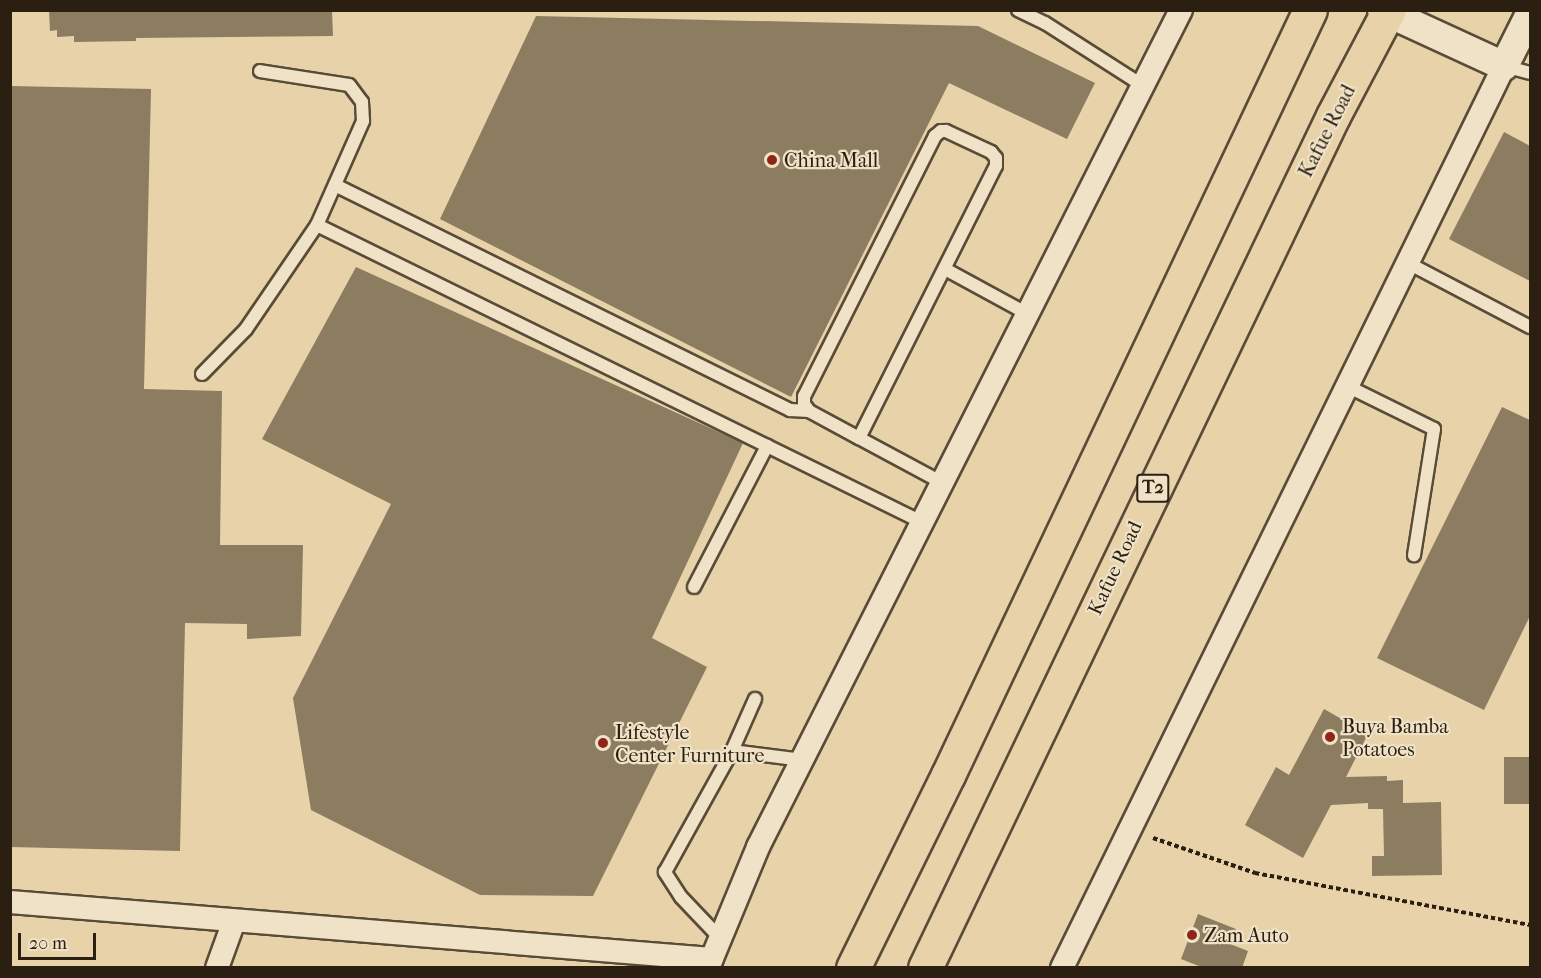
<!DOCTYPE html>
<style>
body{margin:0}
#map{position:relative;width:1541px;height:978px;overflow:hidden;background:#e7d2a9;font-family:"IM FELL French Canon",serif}
div>[style]{position:absolute}
.building>*{inset:0;background:#8c7c60;transform-origin:0 0}
.path>*{height:4px;margin-top:-2px;transform-origin:0;background:repeating-linear-gradient(90deg,#2a1f11 0 4.5px,transparent 0 7.5px)}
.roads{filter:drop-shadow(2px 0 #594c37) drop-shadow(-2px 0 #594c37) drop-shadow(0 2px #594c37) drop-shadow(0 -2px #594c37)}
.service>*{height:12px;margin:-6px;padding:0 6px;transform-origin:6px;border-radius:6px;background:#efe2c7}
.minor>*{height:22px;margin:-11px;padding:0 11px;transform-origin:11px;border-radius:11px;background:#efe2c7}
.tertiary>*{height:28px;margin:-14px;padding:0 14px;transform-origin:14px;border-radius:14px;background:#efe2c7}
.primary>*{height:33px;margin:-16.5px;padding:0 16.5px;transform-origin:16.5px;border-radius:16.5px;background:#e7d2a9}
.dots>*{width:16px;height:16px;translate:-50% -50%;box-sizing:border-box;border:3px solid #efe2c7;border-radius:50%}
span{translate:-50% -50%;white-space:nowrap;text-align:center;line-height:1.15;-webkit-text-stroke:4.5px #efe2c7;paint-order:stroke}
.shield-label span{padding:2px 4px;background:#efe2c7;border:2px solid;border-radius:4px;-webkit-text-stroke-width:0}
.shield-label{font-size:18px;color:#2a1f11;font-weight:700}
.street-label{font-size:20px;color:#2a1f11}
.poi-label{font-size:20px;color:#2a1f11}
.left{translate:0 -50%;text-align:left}
.frame{position:absolute;inset:0;border:12px solid #2a1f11;pointer-events:none}
.scale{position:absolute;left:18px;top:933px;width:78px;height:27px;box-sizing:border-box;border:3px solid #2a1f11;border-top:0;padding-left:8px;font-size:18px;line-height:21px;white-space:nowrap;color:#2a1f11;-webkit-text-stroke:4px #efe2c7;paint-order:stroke}
</style>
<div id="map">
<div class="building">
<div style="clip-path:polygon(49px 10px,332px 10px,333px 36px,136px 38px,136px 41px,74px 42px,74px 36px,57px 37px,57px 30px,50px 31px)"></div>
<div style="clip-path:polygon(536px 16px,978px 26px,1095px 83px,1067px 139px,949px 83px,791px 397px,440px 219px)"></div>
<div style="clip-path:polygon(10px 86px,151px 89px,144px 389px,222px 391px,220px 545px,303px 545px,301px 636px,247px 639px,247px 624px,185px 623px,180px 851px,10px 847px)"></div>
<div style="clip-path:polygon(1504px 132px,1530px 146px,1530px 281px,1449px 239px)"></div>
<div style="clip-path:polygon(356px 267px,743px 443px,652px 638px,707px 667px,593px 896px,480px 895px,311px 810px,293px 698px,391px 504px,262px 439px)"></div>
<div style="clip-path:polygon(1502px 407px,1530px 420px,1530px 616px,1484px 710px,1377px 658px)"></div>
<div style="clip-path:polygon(1324px 709px,1368px 734px,1346px 777px,1387px 776px,1387px 781px,1403px 780px,1403px 803px,1441px 802px,1442px 875px,1372px 876px,1372px 856px,1384px 856px,1383px 809px,1368px 809px,1368px 803px,1331px 805px,1303px 858px,1245px 825px,1276px 767px,1289px 775px)"></div>
<div style="left:1530px;top:757px;width:47px;height:26px;rotate:90deg"></div>
<div style="clip-path:polygon(1198px 914px,1236px 929px,1230px 944px,1248px 951px,1242px 968px,1204px 968px,1181px 959px)"></div>
</div>
<div class="path">
<div style="left:1153px;top:838px;width:108px;rotate:18.9deg"></div>
<div style="left:1255px;top:873px;width:280px;rotate:10.7deg"></div>
</div>
<div class="roads">
<div class="service">
<div style="left:1018px;top:10px;width:30px;rotate:26deg"></div>
<div style="left:1045px;top:23px;width:115px;rotate:32.6deg"></div>
<div style="left:1504px;top:66px;width:27px;rotate:15deg"></div>
<div style="left:335px;top:185px;width:508px;rotate:26.31deg"></div>
<div style="left:790px;top:410px;width:19px;rotate:3deg"></div>
<div style="left:317px;top:225px;width:674px;rotate:26.15deg"></div>
<div style="left:1408px;top:263px;width:138px;rotate:27.7deg"></div>
<div style="left:945px;top:269px;width:92px;rotate:28.5deg"></div>
<div style="left:202px;top:374px;width:63px;rotate:-45.6deg"></div>
<div style="left:246px;top:329px;width:126px;rotate:-55.7deg"></div>
<div style="left:317px;top:225px;width:114px;rotate:-66.1deg"></div>
<div style="left:363px;top:121px;width:19px;rotate:-93deg"></div>
<div style="left:362px;top:102px;width:21px;rotate:-127deg"></div>
<div style="left:349px;top:85px;width:90px;rotate:-171.1deg"></div>
<div style="left:1347px;top:386px;width:97px;rotate:26.3deg"></div>
<div style="left:1434px;top:429px;width:128px;rotate:99deg"></div>
<div style="left:859px;top:438px;width:305px;rotate:-63.3deg"></div>
<div style="left:996px;top:166px;width:8px;rotate:-90deg"></div>
<div style="left:996px;top:158px;width:8px;rotate:-130deg"></div>
<div style="left:991px;top:152px;width:50px;rotate:-155deg"></div>
<div style="left:946px;top:131px;width:5px;rotate:180deg"></div>
<div style="left:941px;top:131px;width:8px;rotate:140deg"></div>
<div style="left:935px;top:136px;width:291px;rotate:116.7deg"></div>
<div style="left:804px;top:396px;width:8px;rotate:90deg"></div>
<div style="left:804px;top:404px;width:9px;rotate:54deg"></div>
<div style="left:809px;top:411px;width:57px;rotate:28.4deg"></div>
<div style="left:859px;top:438px;width:93px;rotate:28.2deg"></div>
<div style="left:694px;top:587px;width:159px;rotate:-62.6deg"></div>
<div style="left:732px;top:751px;width:57px;rotate:-66.1deg"></div>
<div style="left:721px;top:939px;width:58px;rotate:-133.6deg"></div>
<div style="left:681px;top:897px;width:30px;rotate:-123deg"></div>
<div style="left:665px;top:872px;width:138px;rotate:-61deg"></div>
<div style="left:732px;top:751px;width:71px;rotate:7.3deg"></div>
</div>
<div class="minor">
<div style="left:10px;top:902px;width:704px;rotate:4.64deg"></div>
<div style="left:217px;top:968px;width:50px;rotate:-70.1deg"></div>
<div style="left:708px;top:968px;width:131px;rotate:-67.5deg"></div>
<div style="left:758px;top:847px;width:938px;rotate:-63.19deg"></div>
<div style="left:1062px;top:968px;width:1004px;rotate:-63.89deg"></div>
</div>
<div class="tertiary">
<div style="left:1382px;top:10px;width:134px;rotate:24.7deg"></div>
<div style="left:1504px;top:66px;width:58px;rotate:-63.4deg"></div>
</div>
<div class="primary">
<div style="left:853px;top:968px;width:215px;rotate:-63.8deg"></div>
<div style="left:948px;top:775px;width:846px;rotate:-64.68deg"></div>
<div style="left:925px;top:968px;width:945px;rotate:-64.41deg"></div>
<div style="left:1333px;top:116px;width:120px;rotate:-62.2deg"></div>
</div>
</div>
<div class="dots">
<div style="left:772px;top:160px;background:#8f2418"></div>
<div style="left:1330px;top:737px;background:#8f2418"></div>
<div style="left:603px;top:743px;background:#8f2418"></div>
<div style="left:1192px;top:935px;background:#8f2418"></div>
</div>
<div class="shield-label">
<span style="left:1153px;top:488px">T2</span>
</div>
<div class="street-label">
<span style="left:1327px;top:131px;rotate:-63deg">Kafue Road</span>
<span style="left:1115px;top:568px;rotate:-65deg">Kafue Road</span>
</div>
<div class="poi-label">
<span class="left" style="left:784px;top:160px">China Mall</span>
<span class="left" style="left:1342px;top:738px">Buya Bamba<br>Potatoes</span>
<span class="left" style="left:615px;top:744px">Lifestyle<br>Center Furniture</span>
<span class="left" style="left:1204px;top:935px">Zam Auto</span>
</div>
<div class="frame"></div>
<div class="scale">20 m</div>
</div>
